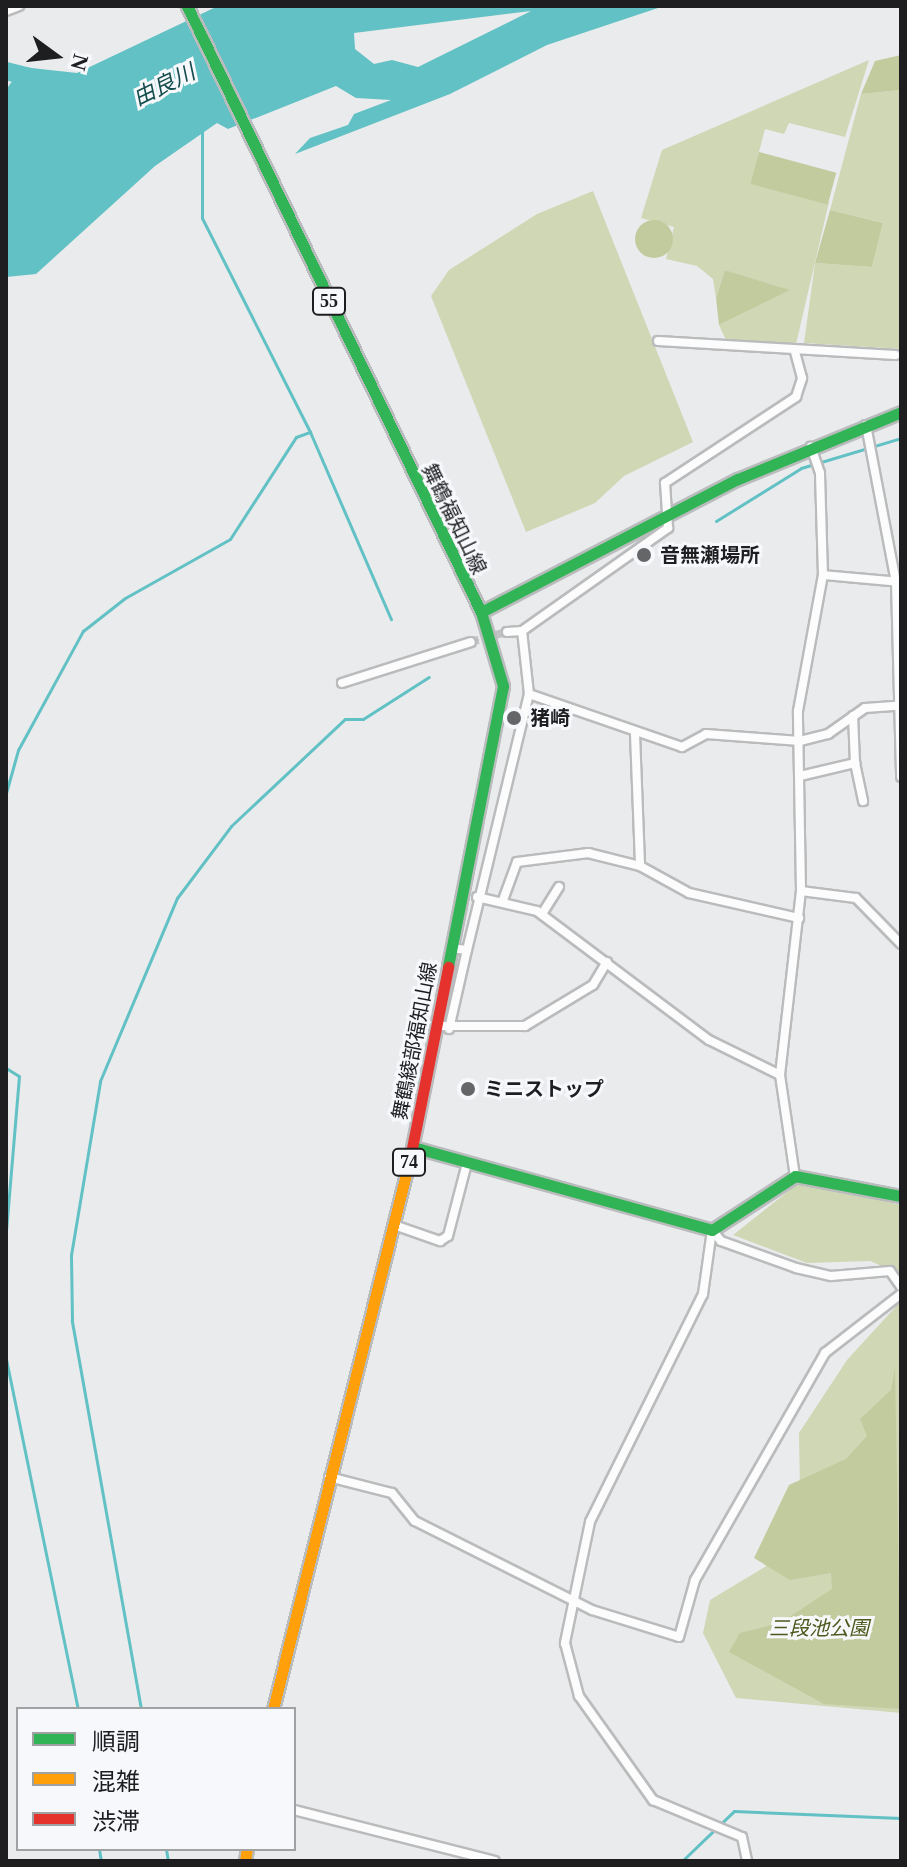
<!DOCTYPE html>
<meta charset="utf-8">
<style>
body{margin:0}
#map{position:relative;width:907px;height:1867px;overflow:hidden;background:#e9ebed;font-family:"Times New Roman","Noto Sans JP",serif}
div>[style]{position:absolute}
.green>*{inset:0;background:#cfd7b5}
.forest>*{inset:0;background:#c2cb9e;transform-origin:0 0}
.round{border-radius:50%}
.water>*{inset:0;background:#62c1c4}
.stream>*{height:3px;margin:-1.5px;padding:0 1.5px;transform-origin:1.5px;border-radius:1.5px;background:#62c1c4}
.river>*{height:18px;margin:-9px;padding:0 9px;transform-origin:9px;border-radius:9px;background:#62c1c4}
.street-tunnel>*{height:8px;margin-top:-4px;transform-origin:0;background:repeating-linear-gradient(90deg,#c0c2c4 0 8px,transparent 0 12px)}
.roads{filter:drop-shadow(2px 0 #babbbc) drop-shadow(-2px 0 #babbbc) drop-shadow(0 2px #babbbc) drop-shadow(0 -2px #babbbc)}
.street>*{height:8px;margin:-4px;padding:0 4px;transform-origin:4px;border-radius:4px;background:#fcfcfc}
.fast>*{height:11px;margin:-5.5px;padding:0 5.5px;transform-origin:5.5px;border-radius:5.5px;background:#30b455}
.slow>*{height:11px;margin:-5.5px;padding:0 5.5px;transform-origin:5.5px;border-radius:5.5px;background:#ff9f0a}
.jam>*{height:11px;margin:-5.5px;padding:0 5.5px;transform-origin:5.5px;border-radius:5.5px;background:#e5322d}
.dots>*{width:22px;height:22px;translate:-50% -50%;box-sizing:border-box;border:4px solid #f6f8fb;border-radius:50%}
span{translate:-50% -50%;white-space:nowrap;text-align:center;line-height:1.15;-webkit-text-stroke:6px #f6f8fb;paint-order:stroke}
.shield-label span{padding:2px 6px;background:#f6f8fb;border:2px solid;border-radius:6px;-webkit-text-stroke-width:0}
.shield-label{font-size:18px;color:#1e1e20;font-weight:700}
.street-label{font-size:20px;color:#1e1e20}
.poi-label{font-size:20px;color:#1e1e20;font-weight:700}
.left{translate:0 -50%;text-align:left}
.park-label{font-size:20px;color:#4e581c;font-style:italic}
.water-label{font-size:22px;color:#144b4c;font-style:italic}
.frame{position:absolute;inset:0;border:8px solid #1e1e20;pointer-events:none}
.legend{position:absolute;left:16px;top:1707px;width:280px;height:144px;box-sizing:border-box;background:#f6f8fb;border:2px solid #a0a1a3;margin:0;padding:10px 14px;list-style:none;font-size:24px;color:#1e1e20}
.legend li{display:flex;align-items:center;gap:16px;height:40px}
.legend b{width:40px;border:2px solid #a0a1a3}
.north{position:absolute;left:16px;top:16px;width:80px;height:80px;-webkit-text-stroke:6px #f6f8fb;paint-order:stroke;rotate:105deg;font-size:22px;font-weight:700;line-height:32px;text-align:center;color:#1e1e20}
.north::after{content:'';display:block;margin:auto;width:28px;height:36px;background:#1e1e20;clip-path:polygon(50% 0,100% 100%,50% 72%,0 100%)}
</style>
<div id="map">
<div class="green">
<div style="clip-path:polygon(869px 60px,845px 137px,789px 123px,784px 134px,765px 129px,759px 152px,752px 184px,829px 202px,796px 344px,726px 340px,719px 325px,789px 290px,725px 270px,716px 298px,713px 279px,697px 266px,666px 259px,674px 227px,641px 218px,662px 150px)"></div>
<div style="clip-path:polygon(901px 90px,901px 349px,804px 343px,815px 263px,872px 267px,883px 223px,830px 210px,861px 94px)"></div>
<div style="clip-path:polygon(593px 191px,693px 442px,624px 476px,595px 503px,526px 532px,431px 296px,449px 270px,537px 214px)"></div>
<div style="clip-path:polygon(801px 1181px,901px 1205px,901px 1274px,870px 1261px,807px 1263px,733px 1235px)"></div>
<div style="clip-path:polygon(901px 1301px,901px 1713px,736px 1698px,703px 1633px,710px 1600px,770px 1564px,800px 1491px,799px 1433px,847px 1360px)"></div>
</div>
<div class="forest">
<div style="clip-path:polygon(901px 55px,901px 90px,861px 94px,875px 61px)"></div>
<div style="left:759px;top:152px;width:80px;height:33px;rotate:15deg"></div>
<div style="clip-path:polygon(830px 210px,883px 223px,872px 267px,815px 263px)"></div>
<div class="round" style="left:635px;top:220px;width:38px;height:38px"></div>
<div style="clip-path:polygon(725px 270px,790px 290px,719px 325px,716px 298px)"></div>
<div style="clip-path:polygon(895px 1368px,901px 1709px,824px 1704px,729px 1652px,740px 1633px,780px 1623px,832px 1589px,831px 1573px,790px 1580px,754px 1558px,789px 1485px,846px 1459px,867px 1436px,860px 1419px,891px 1390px)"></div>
</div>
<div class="water">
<div style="clip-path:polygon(evenodd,218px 6px,664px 6px,547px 45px,450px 94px,295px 154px,310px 138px,348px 125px,354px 114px,391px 100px,356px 98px,336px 86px,228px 129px,217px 123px,155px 166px,36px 274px,6px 277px,6px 90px,22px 67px,77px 73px,218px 6px,531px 11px,418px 67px,392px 60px,374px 64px,355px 49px,354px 33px,531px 11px)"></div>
</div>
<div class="stream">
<div style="left:202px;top:131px;width:87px;rotate:90deg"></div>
<div style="left:202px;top:218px;width:240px;rotate:63.2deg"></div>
<div style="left:310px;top:432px;width:204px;rotate:66.6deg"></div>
<div style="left:716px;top:521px;width:100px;rotate:-31.9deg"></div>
<div style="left:801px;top:468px;width:104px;rotate:-16.7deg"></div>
<div style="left:6px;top:793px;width:45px;rotate:-74.4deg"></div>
<div style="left:18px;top:750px;width:136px;rotate:-61.4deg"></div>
<div style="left:83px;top:631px;width:53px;rotate:-38.2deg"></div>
<div style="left:125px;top:598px;width:120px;rotate:-29.3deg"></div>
<div style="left:230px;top:539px;width:121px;rotate:-57.1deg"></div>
<div style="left:296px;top:437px;width:15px;rotate:-20deg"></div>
<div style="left:6px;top:1068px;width:15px;rotate:32deg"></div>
<div style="left:19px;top:1076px;width:157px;rotate:94.8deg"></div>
<div style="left:6px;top:1359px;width:357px;rotate:78.4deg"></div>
<div style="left:141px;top:1709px;width:395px;rotate:-100.1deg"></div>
<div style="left:72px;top:1320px;width:65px;rotate:-90.9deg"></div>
<div style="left:71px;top:1255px;width:176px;rotate:-80.5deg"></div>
<div style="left:100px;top:1081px;width:199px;rotate:-67.2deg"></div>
<div style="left:177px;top:898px;width:90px;rotate:-53.1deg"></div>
<div style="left:231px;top:826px;width:156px;rotate:-43.2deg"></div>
<div style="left:345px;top:719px;width:18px"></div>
<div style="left:363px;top:719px;width:78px;rotate:-32.5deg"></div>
<div style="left:99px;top:1849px;width:12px;rotate:81deg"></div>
<div style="left:166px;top:1849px;width:12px;rotate:81deg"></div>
<div style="left:682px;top:1861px;width:72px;rotate:-43.9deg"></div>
<div style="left:734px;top:1811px;width:167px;rotate:2.4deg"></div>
</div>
<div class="river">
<div style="left:6px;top:71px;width:37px;rotate:14deg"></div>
</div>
<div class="street-tunnel">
<div style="left:471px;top:642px;width:37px;rotate:-16deg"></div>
</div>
<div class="roads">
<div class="street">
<div style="left:6px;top:11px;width:14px;rotate:-21deg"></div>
<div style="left:658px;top:341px;width:238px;rotate:3.4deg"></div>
<div style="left:866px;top:425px;width:160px;rotate:79.2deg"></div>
<div style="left:896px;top:582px;width:195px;rotate:88.5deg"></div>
<div style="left:823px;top:575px;width:77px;rotate:5.2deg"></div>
<div style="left:507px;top:632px;width:15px;rotate:-4deg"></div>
<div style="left:342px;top:683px;width:135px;rotate:-17.6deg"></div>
<div style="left:529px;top:694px;width:162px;rotate:19.1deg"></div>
<div style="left:682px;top:747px;width:27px;rotate:-28deg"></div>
<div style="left:706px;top:734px;width:94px;rotate:4.3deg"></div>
<div style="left:800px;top:741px;width:29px;rotate:-14deg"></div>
<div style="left:828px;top:734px;width:45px;rotate:-35.1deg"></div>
<div style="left:865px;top:708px;width:32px;rotate:-4deg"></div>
<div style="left:635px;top:734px;width:132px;rotate:87.8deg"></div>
<div style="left:855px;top:763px;width:39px;rotate:78deg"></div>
<div style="left:800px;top:776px;width:57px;rotate:-13.3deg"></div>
<div style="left:855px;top:763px;width:47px;rotate:-92.4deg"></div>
<div style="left:801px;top:891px;width:55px;rotate:7.3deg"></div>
<div style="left:856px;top:898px;width:64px;rotate:45.6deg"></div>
<div style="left:477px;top:897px;width:62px;rotate:13.1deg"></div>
<div style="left:537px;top:911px;width:215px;rotate:36.9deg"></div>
<div style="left:709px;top:1040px;width:79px;rotate:26.2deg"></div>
<div style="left:780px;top:1075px;width:102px;rotate:81.6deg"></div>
<div style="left:503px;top:900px;width:40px;rotate:-69.8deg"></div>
<div style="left:517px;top:862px;width:72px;rotate:-7.2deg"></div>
<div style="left:588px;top:853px;width:54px;rotate:14deg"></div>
<div style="left:640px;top:866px;width:56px;rotate:28.9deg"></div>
<div style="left:689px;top:893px;width:113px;rotate:12.8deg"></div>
<div style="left:542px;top:914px;width:32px;rotate:-58deg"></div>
<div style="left:451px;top:948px;width:16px;rotate:7deg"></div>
<div style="left:467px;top:950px;width:263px;rotate:-76.4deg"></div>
<div style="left:529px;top:694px;width:63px;rotate:-96.3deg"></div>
<div style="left:522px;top:631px;width:179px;rotate:-35.2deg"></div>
<div style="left:668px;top:528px;width:45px;rotate:-93.8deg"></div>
<div style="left:665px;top:483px;width:157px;rotate:-33.3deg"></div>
<div style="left:796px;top:397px;width:20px;rotate:-72deg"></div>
<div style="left:802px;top:378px;width:30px;rotate:-105deg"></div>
<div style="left:436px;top:1026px;width:89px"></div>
<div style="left:525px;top:1026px;width:79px;rotate:-31.1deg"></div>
<div style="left:593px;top:985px;width:27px;rotate:-59deg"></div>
<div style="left:449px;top:1029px;width:81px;rotate:-77.2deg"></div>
<div style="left:780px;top:1075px;width:185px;rotate:-83.5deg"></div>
<div style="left:801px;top:891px;width:180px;rotate:-91deg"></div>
<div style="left:798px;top:711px;width:138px;rotate:-79.6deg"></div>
<div style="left:823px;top:575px;width:102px;rotate:-91.7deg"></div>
<div style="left:820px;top:473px;width:28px;rotate:-109deg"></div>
<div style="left:394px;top:1225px;width:49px;rotate:19.2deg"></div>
<div style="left:440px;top:1241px;width:9px;rotate:-32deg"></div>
<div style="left:448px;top:1236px;width:75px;rotate:-75.4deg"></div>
<div style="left:712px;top:1230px;width:65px;rotate:98deg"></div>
<div style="left:703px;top:1294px;width:254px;rotate:116.4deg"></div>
<div style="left:590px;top:1522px;width:124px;rotate:101.7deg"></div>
<div style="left:565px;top:1643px;width:55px;rotate:75.2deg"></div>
<div style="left:579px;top:1696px;width:128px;rotate:54.6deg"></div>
<div style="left:653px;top:1800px;width:96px;rotate:22.6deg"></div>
<div style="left:742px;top:1837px;width:25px;rotate:78deg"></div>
<div style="left:712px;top:1230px;width:14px;rotate:51deg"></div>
<div style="left:721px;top:1241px;width:80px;rotate:19.8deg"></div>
<div style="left:796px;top:1268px;width:36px;rotate:13deg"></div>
<div style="left:831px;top:1276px;width:59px;rotate:-4.8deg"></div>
<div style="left:890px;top:1271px;width:19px;rotate:55deg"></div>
<div style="left:329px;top:1477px;width:65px;rotate:14.3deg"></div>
<div style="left:392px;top:1493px;width:36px;rotate:51deg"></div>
<div style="left:415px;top:1521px;width:198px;rotate:26.7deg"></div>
<div style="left:592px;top:1610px;width:91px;rotate:17.2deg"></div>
<div style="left:679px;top:1637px;width:59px;rotate:-74.3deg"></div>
<div style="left:695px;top:1580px;width:262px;rotate:-60.2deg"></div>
<div style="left:825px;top:1353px;width:96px;rotate:-37.8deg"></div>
<div style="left:294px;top:1810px;width:207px;rotate:14.2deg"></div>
</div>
<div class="fast">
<div style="left:187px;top:6px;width:674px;rotate:64.12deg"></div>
<div style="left:481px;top:612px;width:77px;rotate:73.4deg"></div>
<div style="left:503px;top:686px;width:286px;rotate:101.1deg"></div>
<div style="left:481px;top:612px;width:289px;rotate:-27.4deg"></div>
<div style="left:738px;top:479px;width:176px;rotate:-22.3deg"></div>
<div style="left:413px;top:1147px;width:310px;rotate:15.5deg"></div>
<div style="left:712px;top:1230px;width:99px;rotate:-33deg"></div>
<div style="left:795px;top:1176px;width:108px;rotate:10.7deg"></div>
</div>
<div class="slow">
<div style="left:273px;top:1709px;width:568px;rotate:-76.04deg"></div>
<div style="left:245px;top:1861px;width:12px;rotate:-81deg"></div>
</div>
<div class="jam">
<div style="left:410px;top:1158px;width:195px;rotate:-78.7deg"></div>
</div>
</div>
<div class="dots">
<div style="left:644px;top:555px;background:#656668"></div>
<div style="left:514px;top:718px;background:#656668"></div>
<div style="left:468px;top:1089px;background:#656668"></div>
</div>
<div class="shield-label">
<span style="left:329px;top:301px">55</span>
<span style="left:409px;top:1162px">74</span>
</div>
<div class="street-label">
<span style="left:454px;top:519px;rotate:64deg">舞鶴福知山線</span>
<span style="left:415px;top:1041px;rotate:-79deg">舞鶴綾部福知山線</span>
</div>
<div class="poi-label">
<span class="left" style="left:660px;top:555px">音無瀬場所</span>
<span class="left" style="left:530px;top:718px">猪崎</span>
<span class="left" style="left:484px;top:1089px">ミニストップ</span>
</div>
<div class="park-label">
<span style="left:819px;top:1628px">三段池公園</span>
</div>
<div class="water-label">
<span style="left:164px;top:85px;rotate:-26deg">由良川</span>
</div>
<div class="frame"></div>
<ul class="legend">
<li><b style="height:10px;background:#30b455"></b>順調</li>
<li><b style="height:10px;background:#ff9f0a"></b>混雑</li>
<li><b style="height:10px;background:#e5322d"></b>渋滞</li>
</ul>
<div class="north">N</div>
</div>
